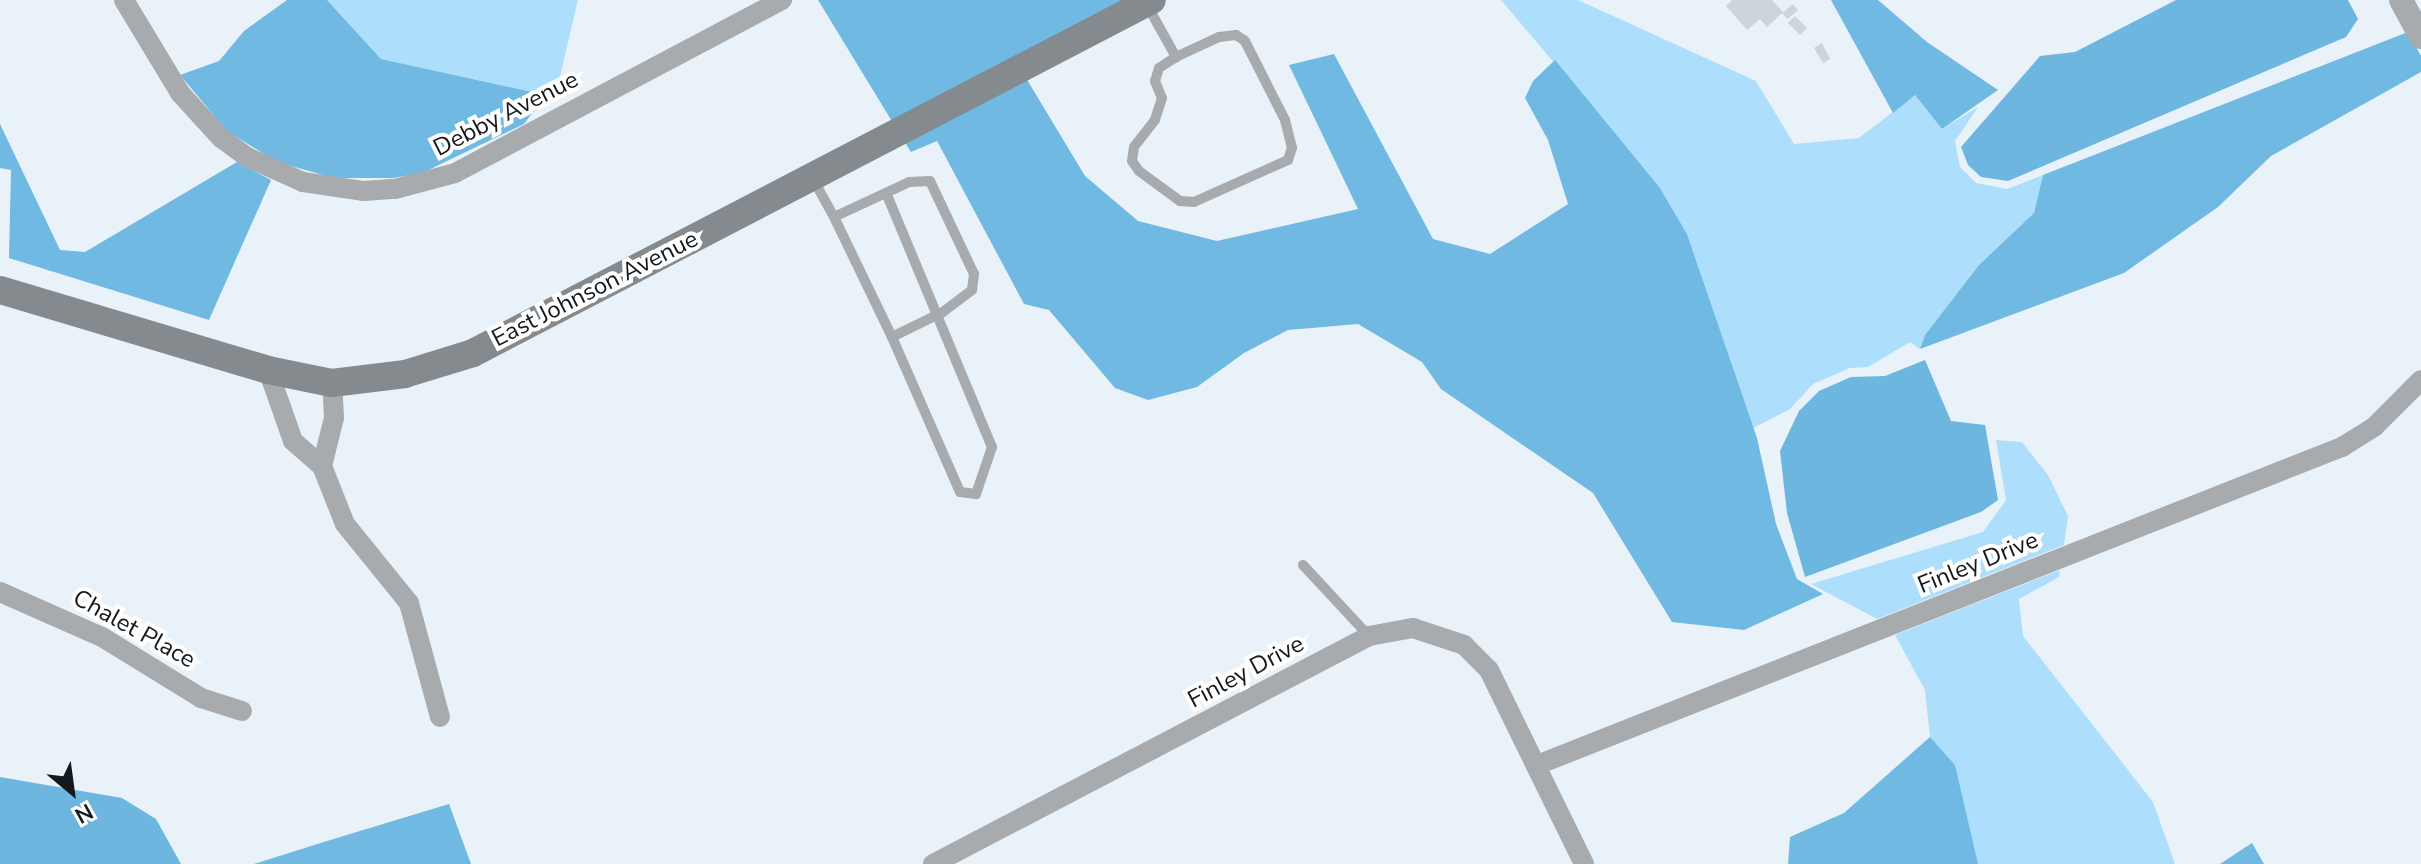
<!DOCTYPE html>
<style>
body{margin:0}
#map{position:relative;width:2421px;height:864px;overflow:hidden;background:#e9f2f8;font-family:"Nunito Sans",sans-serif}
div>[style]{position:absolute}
.green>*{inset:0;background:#addefb}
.forest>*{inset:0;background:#6fb9e2}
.water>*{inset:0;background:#6cb6e0}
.building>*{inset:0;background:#cbd5da;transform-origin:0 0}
.service>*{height:10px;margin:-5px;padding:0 5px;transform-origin:5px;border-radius:5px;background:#a7abae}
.minor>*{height:20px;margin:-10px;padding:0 10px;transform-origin:10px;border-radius:10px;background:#a7abae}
.tertiary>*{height:24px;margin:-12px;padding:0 12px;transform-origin:12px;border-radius:12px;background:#a7abae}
.secondary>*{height:28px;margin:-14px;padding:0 14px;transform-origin:14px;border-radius:14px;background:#848a8d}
span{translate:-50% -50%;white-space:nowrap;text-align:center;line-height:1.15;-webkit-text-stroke:8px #fff;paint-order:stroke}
.street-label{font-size:24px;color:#16191b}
.north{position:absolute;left:32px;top:752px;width:80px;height:80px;-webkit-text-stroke:6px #fff;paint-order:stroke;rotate:151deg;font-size:22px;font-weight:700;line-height:32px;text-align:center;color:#16191b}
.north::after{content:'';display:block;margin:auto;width:28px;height:36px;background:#16191b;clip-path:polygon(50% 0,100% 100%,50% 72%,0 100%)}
</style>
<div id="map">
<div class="green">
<div style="clip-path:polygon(327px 0,578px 0,560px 76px,546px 95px,381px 59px)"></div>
<div style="clip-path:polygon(1501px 0,1578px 0,1756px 81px,1794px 144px,1859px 138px,1915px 95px,1942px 129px,1978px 107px,1955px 141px,1960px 167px,1976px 183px,2007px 189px,2043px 175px,2034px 213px,1979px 265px,1925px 335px,1920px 349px,1910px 342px,1868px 367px,1850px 368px,1813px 384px,1790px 409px,1753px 428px,1687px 234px,1660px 188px)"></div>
<div style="clip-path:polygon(1996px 440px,2022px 442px,2048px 475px,2068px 516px,2064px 545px,1877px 619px,1811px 584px,1983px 532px,2006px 500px)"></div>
<div style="clip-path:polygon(2060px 570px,2059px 577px,2019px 599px,2023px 636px,2153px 802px,2175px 864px,1978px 864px,1970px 845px,1955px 766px,1930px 737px,1925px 690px,1895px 635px)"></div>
</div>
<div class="forest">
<div style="clip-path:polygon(287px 0,327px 0,381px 59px,546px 95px,524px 124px,422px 173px,393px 178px,334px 178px,277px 162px,227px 131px,180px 75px,219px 61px,244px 31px)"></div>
<div style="clip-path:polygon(818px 0,1121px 0,1123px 3px,893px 123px)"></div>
<div style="clip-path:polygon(1831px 0,1878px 0,1927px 42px,1998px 90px,1942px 129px,1915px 95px,1893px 113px)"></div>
<div style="clip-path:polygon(2408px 32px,2421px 56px,2421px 72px,2271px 156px,2218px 207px,2124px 273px,1920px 349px,1925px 335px,1979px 265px,2034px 213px,2043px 175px)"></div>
<div style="clip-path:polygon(1334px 54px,1433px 239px,1490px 254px,1568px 204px,1548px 140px,1525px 98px,1533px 81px,1555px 60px,1660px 188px,1687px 234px,1757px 438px,1776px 524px,1797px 579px,1823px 594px,1744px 630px,1672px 622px,1593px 493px,1441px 389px,1422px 362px,1358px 324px,1288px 330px,1244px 353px,1197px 387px,1148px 400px,1115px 388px,1049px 310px,1024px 304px,937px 141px,911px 152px,904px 141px,1026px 78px,1085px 176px,1138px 221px,1217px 241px,1358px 209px,1289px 65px)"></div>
<div style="clip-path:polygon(0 124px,60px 250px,85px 252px,237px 162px,271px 180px,209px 320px,9px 258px,11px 170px,0 168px)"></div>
<div style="clip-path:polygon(1930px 737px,1955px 765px,1978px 864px,1788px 864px,1790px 837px,1844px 813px)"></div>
<div style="clip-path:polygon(449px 804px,471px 864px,254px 864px,327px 841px)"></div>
<div style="clip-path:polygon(2252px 843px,2264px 864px,2220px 864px)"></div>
</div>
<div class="water">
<div style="clip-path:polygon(2176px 0,2348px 0,2358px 19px,2346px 37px,2008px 181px,1981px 177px,1968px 165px,1961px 147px,2040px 56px,2075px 52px)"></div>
<div style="clip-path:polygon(1925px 360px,1951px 421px,1985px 425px,1998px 500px,1981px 512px,1805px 577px,1787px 513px,1780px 451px,1799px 411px,1819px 391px,1851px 377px,1885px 376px)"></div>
<div style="clip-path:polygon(0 777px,122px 798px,156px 819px,181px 864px,0 864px)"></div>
</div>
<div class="building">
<div style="clip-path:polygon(1732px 0,1772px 0,1783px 12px,1767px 27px,1760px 19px,1747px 30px,1726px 6px)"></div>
<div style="left:1793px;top:4px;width:8px;height:14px;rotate:50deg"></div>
<div style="left:1795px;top:16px;width:17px;height:10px;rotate:45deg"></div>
<div style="clip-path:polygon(1822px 43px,1830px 59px,1823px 63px,1814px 48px)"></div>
</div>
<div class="service">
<div style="left:1147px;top:5px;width:60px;rotate:60.9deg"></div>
<div style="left:1176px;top:57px;width:20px;rotate:147deg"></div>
<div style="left:1159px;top:68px;width:14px;rotate:107deg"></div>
<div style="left:1155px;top:81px;width:18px;rotate:68deg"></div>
<div style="left:1162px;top:98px;width:23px;rotate:108deg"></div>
<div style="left:1155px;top:120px;width:34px;rotate:128deg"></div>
<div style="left:1134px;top:147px;width:14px;rotate:98deg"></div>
<div style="left:1132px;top:161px;width:12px;rotate:55deg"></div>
<div style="left:1139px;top:171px;width:51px;rotate:36.2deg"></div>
<div style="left:1180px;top:201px;width:14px;rotate:4deg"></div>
<div style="left:1194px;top:202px;width:103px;rotate:-24.1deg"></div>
<div style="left:1288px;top:160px;width:13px;rotate:-72deg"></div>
<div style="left:1292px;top:148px;width:29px;rotate:-104deg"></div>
<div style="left:1285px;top:120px;width:89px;rotate:-116.9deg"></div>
<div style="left:1245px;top:41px;width:11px;rotate:-146deg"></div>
<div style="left:1236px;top:35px;width:17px;rotate:173deg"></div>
<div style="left:1219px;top:37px;width:47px;rotate:155.1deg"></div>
<div style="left:813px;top:179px;width:43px;rotate:61.1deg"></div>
<div style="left:834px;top:217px;width:83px;rotate:-25deg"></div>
<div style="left:909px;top:182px;width:21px;rotate:-3deg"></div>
<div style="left:930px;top:181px;width:103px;rotate:64.7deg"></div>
<div style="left:974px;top:274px;width:16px;rotate:97deg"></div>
<div style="left:972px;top:290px;width:36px;rotate:143deg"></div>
<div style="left:943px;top:312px;width:57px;rotate:153.9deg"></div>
<div style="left:892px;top:337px;width:133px;rotate:-115.8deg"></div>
<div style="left:887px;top:195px;width:273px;rotate:67.4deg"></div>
<div style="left:992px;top:447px;width:50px;rotate:108.8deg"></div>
<div style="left:976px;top:494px;width:16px;rotate:-173deg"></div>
<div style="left:960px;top:492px;width:169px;rotate:-113.7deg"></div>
<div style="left:1303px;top:565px;width:97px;rotate:47.1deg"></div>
</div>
<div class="minor">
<div style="left:124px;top:0;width:109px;rotate:58.9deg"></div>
<div style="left:180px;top:93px;width:61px;rotate:47.7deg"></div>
<div style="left:221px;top:138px;width:32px;rotate:36deg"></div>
<div style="left:247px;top:157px;width:61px;rotate:24.1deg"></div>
<div style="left:303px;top:182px;width:62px;rotate:8.4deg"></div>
<div style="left:364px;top:191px;width:31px;rotate:-4deg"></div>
<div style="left:395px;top:189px;width:62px;rotate:-14.9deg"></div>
<div style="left:455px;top:173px;width:370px;rotate:-27.9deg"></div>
<div style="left:268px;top:370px;width:75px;rotate:70.6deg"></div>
<div style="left:293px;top:441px;width:38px;rotate:41deg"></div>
<div style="left:322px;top:466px;width:62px;rotate:68.4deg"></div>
<div style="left:345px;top:524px;width:102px;rotate:51deg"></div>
<div style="left:409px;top:603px;width:118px;rotate:74.8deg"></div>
<div style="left:322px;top:466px;width:49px;rotate:-76deg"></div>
<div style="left:334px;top:418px;width:35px;rotate:-93deg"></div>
<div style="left:0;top:592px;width:111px;rotate:23.8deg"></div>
<div style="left:102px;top:637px;width:116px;rotate:31.6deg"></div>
<div style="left:201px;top:698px;width:43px;rotate:17.6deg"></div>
<div style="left:1537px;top:765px;width:866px;rotate:-21.56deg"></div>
<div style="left:2342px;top:447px;width:38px;rotate:-32deg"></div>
<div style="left:2374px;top:427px;width:66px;rotate:-45deg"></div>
<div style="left:933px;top:864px;width:492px;rotate:-27.6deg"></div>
<div style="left:1369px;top:636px;width:45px;rotate:-10.3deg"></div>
<div style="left:1413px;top:628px;width:54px;rotate:18.4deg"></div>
<div style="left:1464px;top:645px;width:35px;rotate:45deg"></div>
<div style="left:1489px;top:670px;width:216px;rotate:63.9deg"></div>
</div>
<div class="tertiary">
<div style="left:2401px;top:0;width:42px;rotate:61.6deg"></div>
</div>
<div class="secondary">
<div style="left:0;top:290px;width:280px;rotate:16.6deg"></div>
<div style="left:268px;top:370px;width:65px;rotate:11.5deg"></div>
<div style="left:332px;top:383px;width:74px;rotate:-7deg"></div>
<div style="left:405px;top:374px;width:71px;rotate:-17.2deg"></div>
<div style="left:473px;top:353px;width:765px;rotate:-27.47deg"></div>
</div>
<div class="street-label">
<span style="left:506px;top:114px;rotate:-27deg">Debby Avenue</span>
<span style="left:595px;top:289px;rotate:-27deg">East Johnson Avenue</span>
<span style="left:1978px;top:563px;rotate:-22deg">Finley Drive</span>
<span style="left:134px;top:629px;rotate:29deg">Chalet Place</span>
<span style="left:1246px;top:672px;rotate:-28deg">Finley Drive</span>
</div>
<div class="north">N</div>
</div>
